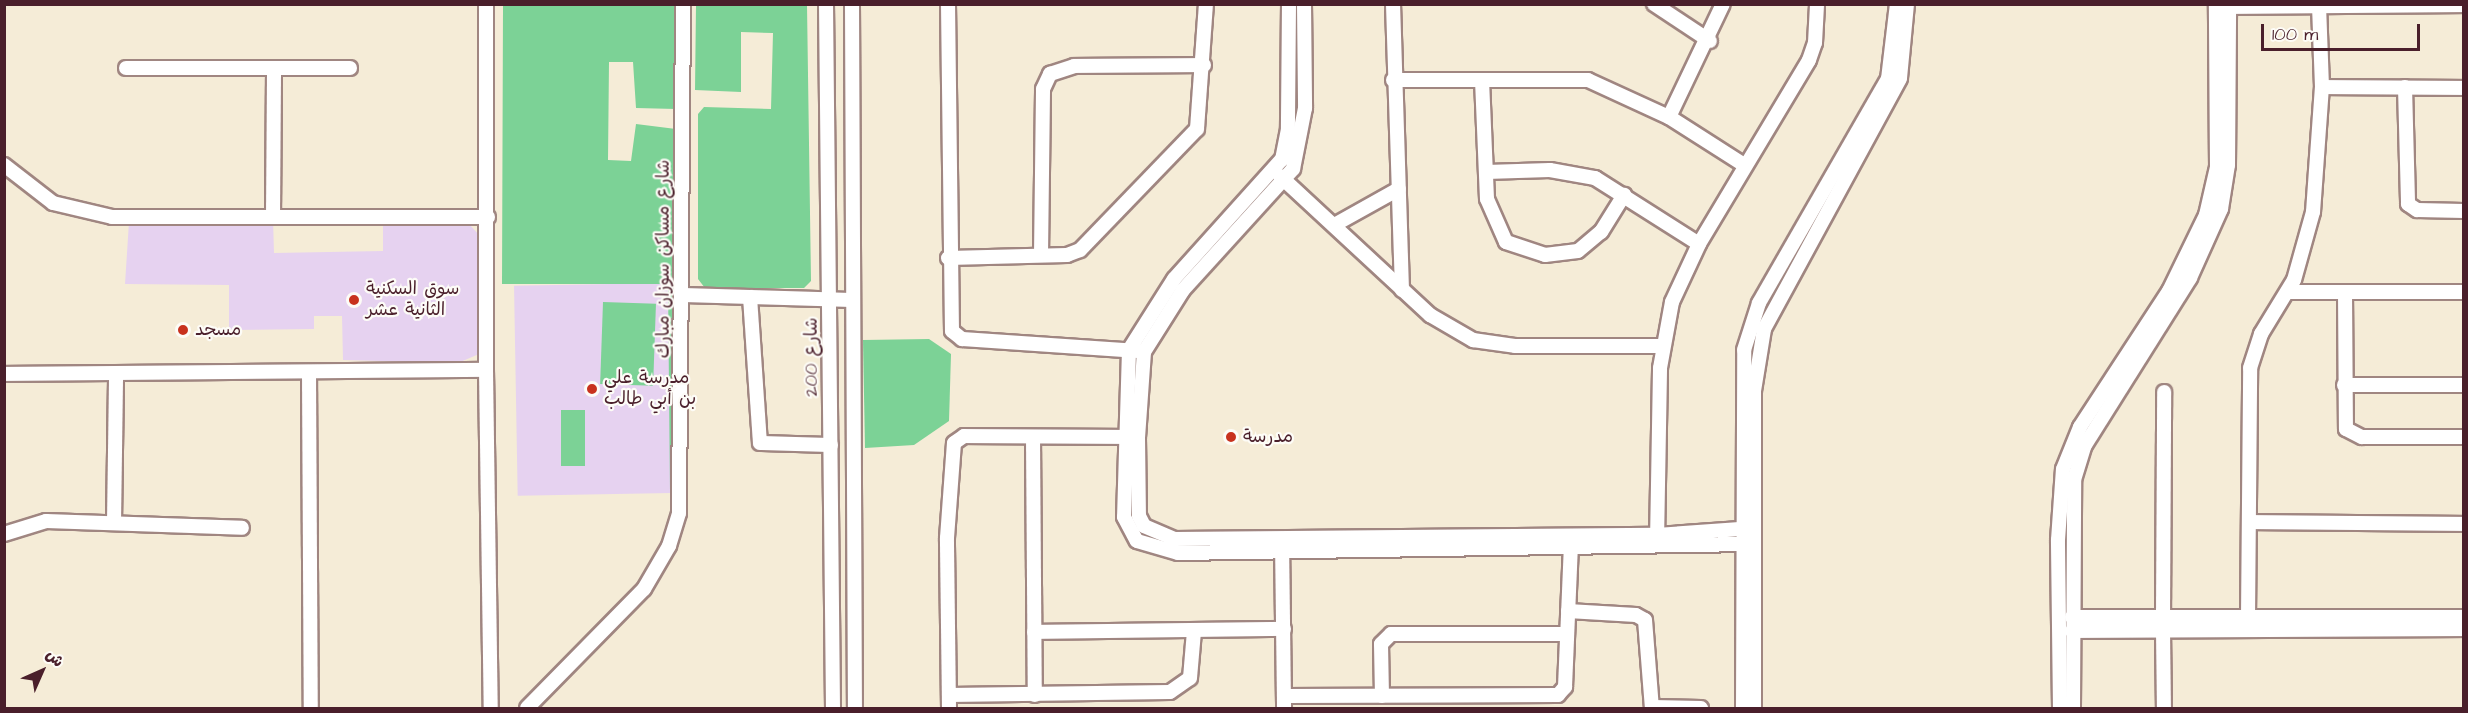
<!DOCTYPE html>
<meta charset="utf-8">
<style>
body{margin:0}
#map{position:relative;width:2468px;height:713px;overflow:hidden;background:#f5ecd7;font-family:"Architects Daughter","Playpen Sans Arabic",sans-serif}
div>[style]{position:absolute}
.built>*{inset:0;background:#e6d2f0;transform-origin:0 0}
.green>*{inset:0;background:#7cd296;transform-origin:0 0}
.roads{filter:drop-shadow(2px 0 #a08681) drop-shadow(-2px 0 #a08681) drop-shadow(0 2px #a08681) drop-shadow(0 -2px #a08681)}
.minor>*{height:14px;margin:-7px;padding:0 7px;transform-origin:7px;border-radius:7px;background:#fff}
.dots>*{width:16px;height:16px;translate:-50% -50%;box-sizing:border-box;border:3px solid #fdfcf7;border-radius:50%}
span{translate:-50% -50%;white-space:nowrap;text-align:center;line-height:1.15;-webkit-text-stroke:4.5px #fdfcf7;paint-order:stroke}
.street-label{font-size:18px;color:#4a1f2b}
.poi-label{font-size:18px;color:#4a1f2b}
.left{translate:0 -50%;text-align:left}
.frame{position:absolute;inset:0;border:6px solid #4a1f2b;pointer-events:none}
.north{position:absolute;left:12px;top:641px;width:60px;height:60px;-webkit-text-stroke:4px #fdfcf7;paint-order:stroke;rotate:45deg;font-size:16px;font-weight:700;line-height:24px;text-align:center;color:#4a1f2b}
.north::after{content:'';display:block;margin:auto;width:21px;height:27px;background:#4a1f2b;clip-path:polygon(50% 0,100% 100%,50% 72%,0 100%)}
.scale{position:absolute;left:2261px;top:24px;width:159px;height:27px;box-sizing:border-box;border:3px solid #4a1f2b;border-top:0;padding-left:8px;font-size:18px;line-height:21px;white-space:nowrap;color:#4a1f2b;-webkit-text-stroke:4px #fdfcf7;paint-order:stroke}
</style>
<div id="map">
<div class="built">
<div style="clip-path:polygon(273px 219px,274px 253px,383px 251px,383px 223px,469px 224px,480px 236px,479px 354px,458px 363px,343px 360px,342px 316px,314px 316px,314px 329px,229px 330px,229px 285px,125px 284px,129px 222px)"></div>
<div style="left:668px;top:283px;width:210px;height:154px;rotate:89deg"></div>
</div>
<div class="green">
<div style="clip-path:polygon(503px 5px,677px 5px,676px 109px,636px 108px,633px 62px,609px 62px,608px 160px,631px 161px,636px 124px,676px 129px,680px 493px,670px 493px,668px 284px,502px 284px)"></div>
<div style="clip-path:polygon(696px 5px,807px 5px,811px 281px,804px 288px,705px 288px,698px 279px,698px 114px,704px 107px,771px 109px,773px 33px,741px 32px,741px 92px,695px 90px)"></div>
<div style="left:603px;top:302px;width:53px;height:82px;rotate:2deg"></div>
<div style="clip-path:polygon(929px 339px,951px 354px,949px 421px,914px 445px,865px 448px,863px 340px)"></div>
<div style="left:561px;top:410px;width:24px;height:56px"></div>
</div>
<div class="roads">
<div class="minor">
<div style="left:826px;top:4px;width:704px;rotate:89.43deg"></div>
<div style="left:852px;top:4px;width:704px;rotate:89.76deg"></div>
<div style="left:948px;top:4px;width:327px;rotate:89.3deg"></div>
<div style="left:952px;top:331px;width:13px;rotate:39deg"></div>
<div style="left:962px;top:339px;width:177px;rotate:3.9deg"></div>
<div style="left:1289px;top:4px;width:125px;rotate:90.5deg"></div>
<div style="left:1288px;top:129px;width:31px;rotate:101deg"></div>
<div style="left:1282px;top:159px;width:161px;rotate:132deg"></div>
<div style="left:1174px;top:279px;width:84px;rotate:122.4deg"></div>
<div style="left:1129px;top:350px;width:167px;rotate:91.7deg"></div>
<div style="left:1124px;top:517px;width:27px;rotate:62deg"></div>
<div style="left:1137px;top:541px;width:43px;rotate:16.3deg"></div>
<div style="left:1178px;top:553px;width:576px;rotate:-0.9deg"></div>
<div style="left:1304px;top:4px;width:104px;rotate:89.4deg"></div>
<div style="left:1305px;top:108px;width:62px;rotate:101.1deg"></div>
<div style="left:1293px;top:169px;width:164px;rotate:132.3deg"></div>
<div style="left:1183px;top:290px;width:73px;rotate:122.2deg"></div>
<div style="left:1144px;top:352px;width:86px;rotate:94deg"></div>
<div style="left:1138px;top:438px;width:78px;rotate:89.3deg"></div>
<div style="left:1139px;top:516px;width:11px;rotate:63deg"></div>
<div style="left:1144px;top:526px;width:33px;rotate:23deg"></div>
<div style="left:1174px;top:539px;width:483px;rotate:-0.5deg"></div>
<div style="left:1657px;top:535px;width:97px;rotate:-4.1deg"></div>
<div style="left:1393px;top:4px;width:286px;rotate:88.2deg"></div>
<div style="left:1654px;top:4px;width:67px;rotate:33.5deg"></div>
<div style="left:2229px;top:7px;width:235px;rotate:-0.5deg"></div>
<div style="left:126px;top:68px;width:224px"></div>
<div style="left:1393px;top:80px;width:195px"></div>
<div style="left:1588px;top:80px;width:89px;rotate:24.6deg"></div>
<div style="left:1669px;top:117px;width:89px;rotate:32.6deg"></div>
<div style="left:1482px;top:80px;width:119px;rotate:87.6deg"></div>
<div style="left:1487px;top:199px;width:47px;rotate:66.2deg"></div>
<div style="left:1506px;top:242px;width:41px;rotate:18.4deg"></div>
<div style="left:1545px;top:255px;width:33px;rotate:-7deg"></div>
<div style="left:1578px;top:251px;width:30px;rotate:-40deg"></div>
<div style="left:1601px;top:232px;width:44px;rotate:-58.1deg"></div>
<div style="left:2322px;top:87px;width:142px;rotate:0.4deg"></div>
<div style="left:2405px;top:87px;width:117px;rotate:88.5deg"></div>
<div style="left:2408px;top:204px;width:11px;rotate:34deg"></div>
<div style="left:2417px;top:210px;width:47px;rotate:1.2deg"></div>
<div style="left:1669px;top:117px;width:125px;rotate:-64.5deg"></div>
<div style="left:4px;top:165px;width:62px;rotate:37.8deg"></div>
<div style="left:53px;top:203px;width:61px;rotate:13.3deg"></div>
<div style="left:112px;top:217px;width:376px"></div>
<div style="left:1486px;top:172px;width:64px;rotate:-1.8deg"></div>
<div style="left:1550px;top:170px;width:46px;rotate:10.1deg"></div>
<div style="left:1595px;top:178px;width:123px;rotate:32.4deg"></div>
<div style="left:1280px;top:176px;width:205px;rotate:42.8deg"></div>
<div style="left:1430px;top:315px;width:50px;rotate:30.2deg"></div>
<div style="left:1473px;top:340px;width:42px;rotate:8.1deg"></div>
<div style="left:1515px;top:346px;width:148px"></div>
<div style="left:273px;top:217px;width:149px;rotate:-89.6deg"></div>
<div style="left:1336px;top:224px;width:72px;rotate:-29.1deg"></div>
<div style="left:1041px;top:255px;width:166px;rotate:-89.3deg"></div>
<div style="left:1043px;top:89px;width:17px;rotate:-65deg"></div>
<div style="left:1050px;top:74px;width:25px;rotate:-18deg"></div>
<div style="left:1074px;top:66px;width:130px;rotate:-0.4deg"></div>
<div style="left:948px;top:258px;width:119px;rotate:-1.4deg"></div>
<div style="left:1067px;top:255px;width:14px;rotate:-21deg"></div>
<div style="left:1080px;top:250px;width:168px;rotate:-46deg"></div>
<div style="left:1197px;top:129px;width:125px;rotate:-85.9deg"></div>
<div style="left:2288px;top:292px;width:176px"></div>
<div style="left:2345px;top:292px;width:137px;rotate:89.6deg"></div>
<div style="left:2346px;top:429px;width:18px;rotate:27deg"></div>
<div style="left:2362px;top:437px;width:102px"></div>
<div style="left:682px;top:295px;width:171px;rotate:1.7deg"></div>
<div style="left:750px;top:297px;width:146px;rotate:86.1deg"></div>
<div style="left:760px;top:443px;width:71px;rotate:1.6deg"></div>
<div style="left:486px;top:370px;width:338px;rotate:89.2deg"></div>
<div style="left:309px;top:373px;width:335px;rotate:89.7deg"></div>
<div style="left:4px;top:374px;width:482px;rotate:-0.5deg"></div>
<div style="left:486px;top:370px;width:366px;rotate:-90deg"></div>
<div style="left:2344px;top:385px;width:120px"></div>
<div style="left:1033px;top:438px;width:257px;rotate:89.6deg"></div>
<div style="left:2251px;top:522px;width:213px;rotate:0.5deg"></div>
<div style="left:114px;top:523px;width:149px;rotate:-89.2deg"></div>
<div style="left:4px;top:534px;width:44px;rotate:-17.2deg"></div>
<div style="left:46px;top:521px;width:196px;rotate:2deg"></div>
<div style="left:1282px;top:540px;width:168px;rotate:89.3deg"></div>
<div style="left:1657px;top:542px;width:174px;rotate:-89deg"></div>
<div style="left:1660px;top:368px;width:67px;rotate:-79.7deg"></div>
<div style="left:1672px;top:302px;width:64px;rotate:-65deg"></div>
<div style="left:1699px;top:244px;width:214px;rotate:-59.1deg"></div>
<div style="left:1809px;top:60px;width:18px;rotate:-71deg"></div>
<div style="left:1815px;top:43px;width:39px;rotate:-87deg"></div>
<div style="left:1568px;top:611px;width:68px;rotate:3.4deg"></div>
<div style="left:1636px;top:615px;width:10px;rotate:29deg"></div>
<div style="left:1645px;top:620px;width:88px;rotate:85.5deg"></div>
<div style="left:2072px;top:617px;width:392px"></div>
<div style="left:2163px;top:617px;width:225px;rotate:-89.7deg"></div>
<div style="left:2248px;top:618px;width:250px;rotate:-89.5deg"></div>
<div style="left:2250px;top:368px;width:36px;rotate:-72deg"></div>
<div style="left:2261px;top:334px;width:63px;rotate:-58.6deg"></div>
<div style="left:2294px;top:280px;width:71px;rotate:-74.4deg"></div>
<div style="left:2313px;top:212px;width:125px;rotate:-85.9deg"></div>
<div style="left:2322px;top:87px;width:83px;rotate:-92.1deg"></div>
<div style="left:2072px;top:631px;width:392px;rotate:-0.3deg"></div>
<div style="left:2163px;top:631px;width:77px;rotate:89.3deg"></div>
<div style="left:1034px;top:632px;width:250px;rotate:-0.7deg"></div>
<div style="left:949px;top:695px;width:221px;rotate:-0.8deg"></div>
<div style="left:1170px;top:692px;width:24px;rotate:-35deg"></div>
<div style="left:1190px;top:678px;width:47px;rotate:-85.1deg"></div>
<div style="left:1284px;top:696px;width:274px;rotate:-0.2deg"></div>
<div style="left:1558px;top:695px;width:11px;rotate:-49deg"></div>
<div style="left:1565px;top:687px;width:146px;rotate:-87.6deg"></div>
<div style="left:1382px;top:696px;width:52px;rotate:-91.1deg"></div>
<div style="left:1381px;top:644px;width:14px;rotate:-45deg"></div>
<div style="left:1391px;top:634px;width:176px"></div>
<div style="left:1652px;top:707px;width:49px;rotate:1.2deg"></div>
<div style="left:527px;top:708px;width:167px;rotate:-45.5deg"></div>
<div style="left:644px;top:589px;width:50px;rotate:-59.8deg"></div>
<div style="left:669px;top:546px;width:34px;rotate:-73deg"></div>
<div style="left:679px;top:513px;width:509px;rotate:-89.55deg"></div>
<div style="left:949px;top:708px;width:170px;rotate:-90.7deg"></div>
<div style="left:947px;top:538px;width:95px;rotate:-85.8deg"></div>
<div style="left:954px;top:443px;width:12px;rotate:-35deg"></div>
<div style="left:964px;top:436px;width:166px;rotate:0.3deg"></div>
<div style="left:1743px;top:708px;width:358px;rotate:-89.8deg"></div>
<div style="left:1744px;top:350px;width:49px;rotate:-72.3deg"></div>
<div style="left:1759px;top:303px;width:258px;rotate:-60.1deg"></div>
<div style="left:1888px;top:79px;width:76px;rotate:-83.2deg"></div>
<div style="left:1754px;top:708px;width:317px;rotate:-90deg"></div>
<div style="left:1754px;top:391px;width:63px;rotate:-80.8deg"></div>
<div style="left:1764px;top:329px;width:285px;rotate:-61.5deg"></div>
<div style="left:1900px;top:78px;width:74px;rotate:-84.6deg"></div>
<div style="left:2060px;top:708px;width:168px;rotate:-90.7deg"></div>
<div style="left:2058px;top:540px;width:71px;rotate:-86deg"></div>
<div style="left:2063px;top:469px;width:45px;rotate:-68deg"></div>
<div style="left:2080px;top:427px;width:163px;rotate:-56.8deg"></div>
<div style="left:2169px;top:291px;width:85px;rotate:-64deg"></div>
<div style="left:2206px;top:215px;width:49px;rotate:-77.1deg"></div>
<div style="left:2217px;top:167px;width:163px;rotate:-90.4deg"></div>
<div style="left:2073px;top:708px;width:228px;rotate:-89.7deg"></div>
<div style="left:2074px;top:480px;width:37px;rotate:-73deg"></div>
<div style="left:2085px;top:445px;width:197px;rotate:-57.8deg"></div>
<div style="left:2190px;top:278px;width:76px;rotate:-65.8deg"></div>
<div style="left:2221px;top:209px;width:45px;rotate:-81deg"></div>
<div style="left:2228px;top:165px;width:161px;rotate:-89.6deg"></div>
</div>
</div>
<div class="dots">
<div style="left:354px;top:300px;background:#c8321e"></div>
<div style="left:183px;top:330px;background:#c8321e"></div>
<div style="left:592px;top:389px;background:#c8321e"></div>
<div style="left:1231px;top:437px;background:#c8321e"></div>
</div>
<div class="street-label">
<span style="left:664px;top:259px;rotate:-90deg">شارع مساكن سوزان مبارك</span>
<span style="left:812px;top:357px;rotate:-90deg">شارع 200</span>
</div>
<div class="poi-label">
<span class="left" style="left:366px;top:300px">سوق السكنية<br>الثانية عشر</span>
<span class="left" style="left:195px;top:330px">مسجد</span>
<span class="left" style="left:604px;top:389px">مدرسة علي<br>بن أبي طالب</span>
<span class="left" style="left:1243px;top:437px">مدرسة</span>
</div>
<div class="frame"></div>
<div class="north">ش</div>
<div class="scale">100 m</div>
</div>
